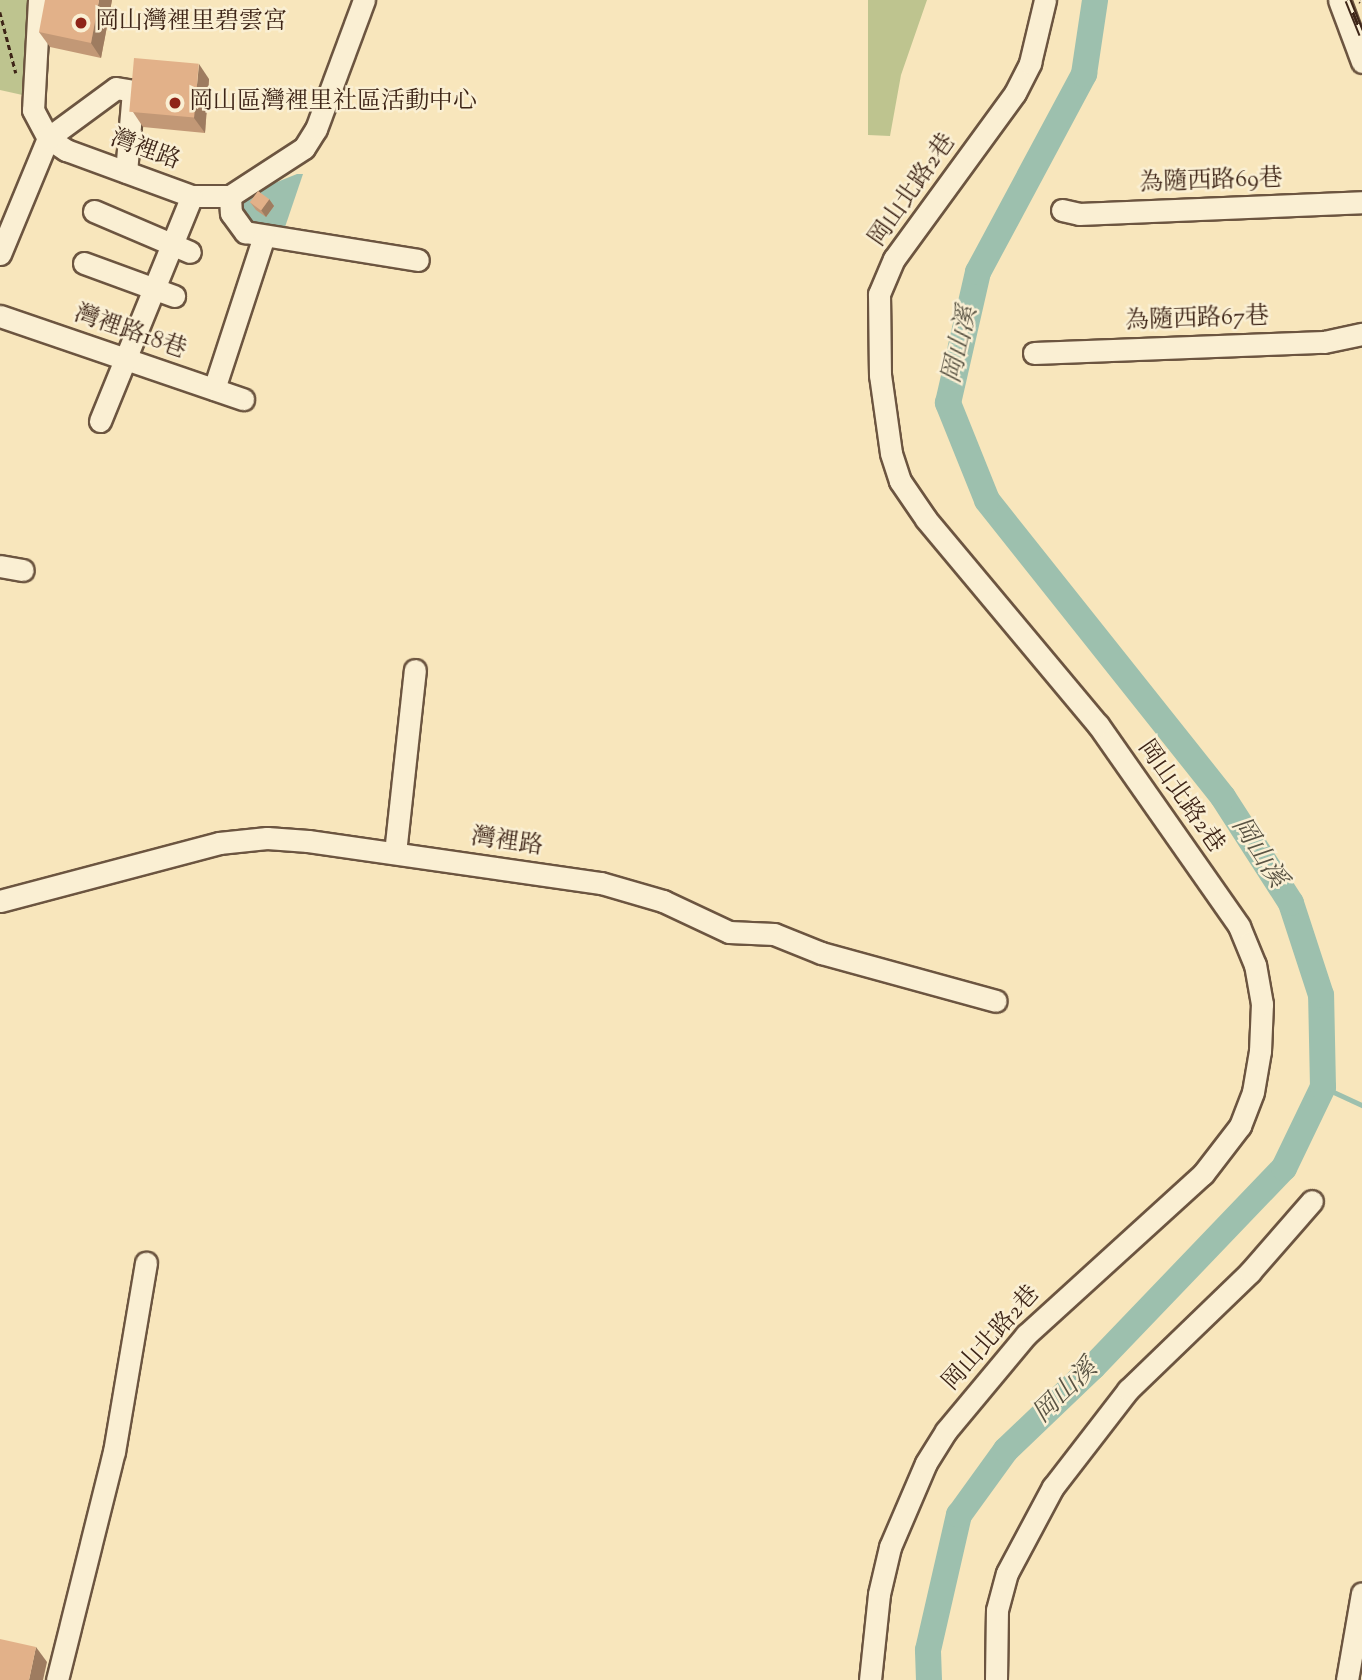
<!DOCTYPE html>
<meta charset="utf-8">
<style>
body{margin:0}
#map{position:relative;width:1362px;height:1680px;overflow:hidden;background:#f8e6bc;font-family:"Sorts Mill Goudy","Noto Serif TC",serif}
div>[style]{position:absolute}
.green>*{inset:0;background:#bec48f}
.water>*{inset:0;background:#9dc0ae}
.stream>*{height:4.5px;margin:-2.25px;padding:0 2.25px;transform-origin:2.25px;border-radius:2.25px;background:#9dc0ae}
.river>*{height:26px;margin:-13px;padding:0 13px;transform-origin:13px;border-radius:13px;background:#9dc0ae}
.path>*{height:2.5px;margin-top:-1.25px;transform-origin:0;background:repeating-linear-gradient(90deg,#3e2517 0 5px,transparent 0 8.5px)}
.roads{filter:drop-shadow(2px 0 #6c5540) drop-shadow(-2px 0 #6c5540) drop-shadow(0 2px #6c5540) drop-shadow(0 -2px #6c5540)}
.minor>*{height:21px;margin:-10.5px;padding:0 10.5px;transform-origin:10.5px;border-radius:10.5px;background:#faefd3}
.rail>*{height:7px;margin-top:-3.5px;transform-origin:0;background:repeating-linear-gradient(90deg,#faefd3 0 13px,#3e2517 0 26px);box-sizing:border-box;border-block:2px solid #3e2517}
.wall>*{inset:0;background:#c29876}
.shaded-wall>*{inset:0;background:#9e7c60}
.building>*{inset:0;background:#e2b189;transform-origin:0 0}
.dots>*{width:19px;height:19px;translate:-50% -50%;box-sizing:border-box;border:4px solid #faefd3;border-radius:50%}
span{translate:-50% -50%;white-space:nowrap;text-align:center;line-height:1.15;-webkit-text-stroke:5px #faefd3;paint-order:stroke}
.poi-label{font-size:24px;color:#3e2517}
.left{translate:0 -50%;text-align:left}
.street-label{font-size:24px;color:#3e2517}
.water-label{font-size:26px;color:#5a5444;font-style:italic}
</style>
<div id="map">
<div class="green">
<div style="clip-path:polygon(0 0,32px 0,27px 96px,0 90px)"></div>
<div style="clip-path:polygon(868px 0,927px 0,901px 75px,890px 136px,868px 135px)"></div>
</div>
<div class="water">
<div style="clip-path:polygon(297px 174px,303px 174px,284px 230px,238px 220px,247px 194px)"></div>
</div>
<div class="stream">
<div style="left:1323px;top:1087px;width:43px;rotate:24.8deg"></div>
</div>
<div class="river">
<div style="left:929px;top:1680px;width:30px;rotate:-92deg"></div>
<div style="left:928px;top:1650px;width:139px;rotate:-77.1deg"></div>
<div style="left:959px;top:1515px;width:80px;rotate:-54.1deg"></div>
<div style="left:1006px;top:1450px;width:120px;rotate:-43.7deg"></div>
<div style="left:1093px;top:1367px;width:276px;rotate:-46.2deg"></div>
<div style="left:1284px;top:1168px;width:90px;rotate:-64.3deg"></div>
<div style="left:1323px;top:1087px;width:92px;rotate:-91.2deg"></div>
<div style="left:1321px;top:995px;width:97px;rotate:-108.1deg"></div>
<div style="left:1291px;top:903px;width:126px;rotate:-122.7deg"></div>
<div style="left:1223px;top:797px;width:379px;rotate:-128.5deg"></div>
<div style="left:987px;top:500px;width:105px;rotate:-111.9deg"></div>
<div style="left:948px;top:403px;width:134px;rotate:-77.1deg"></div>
<div style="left:978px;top:272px;width:225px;rotate:-61.8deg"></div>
<div style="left:1084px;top:74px;width:75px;rotate:-81.5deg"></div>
</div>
<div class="path">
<div style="left:0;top:12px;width:63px;rotate:75.3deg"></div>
</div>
<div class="roads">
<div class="minor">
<div style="left:39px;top:0;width:110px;rotate:93.1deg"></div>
<div style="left:33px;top:110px;width:32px;rotate:62deg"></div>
<div style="left:48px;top:138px;width:22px;rotate:34deg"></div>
<div style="left:66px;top:150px;width:134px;rotate:20.1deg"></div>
<div style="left:192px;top:196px;width:38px"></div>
<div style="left:1339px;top:0;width:66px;rotate:69.6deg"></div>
<div style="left:230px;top:196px;width:88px;rotate:-33deg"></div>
<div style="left:304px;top:148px;width:22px;rotate:-58deg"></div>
<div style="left:316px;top:129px;width:138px;rotate:-69.6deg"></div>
<div style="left:230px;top:196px;width:17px;rotate:87deg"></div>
<div style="left:231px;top:213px;width:24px;rotate:54deg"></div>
<div style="left:245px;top:232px;width:175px;rotate:9.2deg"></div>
<div style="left:1062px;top:210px;width:17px;rotate:13deg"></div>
<div style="left:1079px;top:214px;width:283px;rotate:-2.4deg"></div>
<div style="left:94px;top:211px;width:104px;rotate:23.1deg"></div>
<div style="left:0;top:254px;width:126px;rotate:-67.5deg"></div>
<div style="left:48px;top:138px;width:84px;rotate:-36.3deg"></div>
<div style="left:116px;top:88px;width:17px;rotate:10deg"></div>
<div style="left:133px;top:91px;width:81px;rotate:94.9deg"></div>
<div style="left:84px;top:263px;width:96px;rotate:20.1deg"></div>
<div style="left:0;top:316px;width:257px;rotate:18.9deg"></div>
<div style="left:1034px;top:353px;width:290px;rotate:-2.2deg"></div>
<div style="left:1324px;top:342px;width:39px;rotate:-12deg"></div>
<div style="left:214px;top:389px;width:161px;rotate:-71.9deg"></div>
<div style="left:100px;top:421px;width:243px;rotate:-67.8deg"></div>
<div style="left:0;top:566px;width:23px;rotate:10deg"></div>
<div style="left:395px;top:853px;width:184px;rotate:-83.8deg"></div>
<div style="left:0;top:901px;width:227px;rotate:-14.8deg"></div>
<div style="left:219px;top:843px;width:48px;rotate:-5.9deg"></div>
<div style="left:267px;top:838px;width:41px;rotate:4.2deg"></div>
<div style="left:308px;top:841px;width:296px;rotate:8.2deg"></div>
<div style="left:601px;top:883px;width:65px;rotate:16.2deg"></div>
<div style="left:663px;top:901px;width:73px;rotate:25.2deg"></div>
<div style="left:729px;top:932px;width:45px;rotate:2.5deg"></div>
<div style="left:774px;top:934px;width:51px;rotate:22deg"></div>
<div style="left:821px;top:953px;width:181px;rotate:15.3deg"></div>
<div style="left:57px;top:1680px;width:235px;rotate:-76deg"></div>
<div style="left:114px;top:1452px;width:192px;rotate:-80.4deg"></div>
<div style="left:870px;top:1680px;width:86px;rotate:-84deg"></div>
<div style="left:879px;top:1594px;width:48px;rotate:-76.8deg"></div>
<div style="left:890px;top:1547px;width:91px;rotate:-66.8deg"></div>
<div style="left:926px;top:1463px;width:38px;rotate:-58deg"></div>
<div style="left:946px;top:1431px;width:125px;rotate:-50.2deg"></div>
<div style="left:1026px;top:1335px;width:239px;rotate:-42.3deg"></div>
<div style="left:1203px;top:1174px;width:61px;rotate:-52.4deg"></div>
<div style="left:1240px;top:1126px;width:36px;rotate:-69deg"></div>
<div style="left:1253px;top:1092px;width:42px;rotate:-80.3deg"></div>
<div style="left:1260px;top:1051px;width:47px;rotate:-87.6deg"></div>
<div style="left:1262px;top:1004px;width:40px;rotate:-100deg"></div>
<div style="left:1255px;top:965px;width:42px;rotate:-112.3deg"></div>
<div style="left:1239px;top:926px;width:246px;rotate:-125deg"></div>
<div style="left:1098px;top:725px;width:268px;rotate:-129.9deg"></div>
<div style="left:926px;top:519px;width:46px;rotate:-124.4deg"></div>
<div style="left:900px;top:481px;width:29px;rotate:-108deg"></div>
<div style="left:891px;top:453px;width:79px;rotate:-98deg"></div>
<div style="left:880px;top:375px;width:81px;rotate:-90.7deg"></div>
<div style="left:879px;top:294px;width:38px;rotate:-67deg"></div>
<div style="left:894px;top:259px;width:205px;rotate:-53.9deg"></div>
<div style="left:1015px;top:93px;width:34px;rotate:-63deg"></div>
<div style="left:1030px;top:63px;width:65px;rotate:-76.6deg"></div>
<div style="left:996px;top:1680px;width:70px;rotate:-89.2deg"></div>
<div style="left:997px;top:1610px;width:38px;rotate:-75deg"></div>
<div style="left:1007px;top:1573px;width:98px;rotate:-61.9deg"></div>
<div style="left:1053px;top:1487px;width:123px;rotate:-52.3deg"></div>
<div style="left:1128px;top:1390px;width:170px;rotate:-44deg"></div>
<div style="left:1250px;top:1272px;width:94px;rotate:-48.9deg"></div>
<div style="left:1347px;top:1680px;width:88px;rotate:-80.2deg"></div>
</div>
</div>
<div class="rail">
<div style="left:1348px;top:0;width:37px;rotate:68deg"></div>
<div style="left:1361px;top:0;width:1px;rotate:45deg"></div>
</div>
<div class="wall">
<div style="clip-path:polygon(112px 0,101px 58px,50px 47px,39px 32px)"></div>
<div style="clip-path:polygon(209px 79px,205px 133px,143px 127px,133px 112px)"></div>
<div style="clip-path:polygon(269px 199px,274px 206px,266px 217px,256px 210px,250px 202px)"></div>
</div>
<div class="shaded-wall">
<div style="clip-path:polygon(99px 0,112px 0,101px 58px,91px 43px)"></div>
<div style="clip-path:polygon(199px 64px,209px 79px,205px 133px,194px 118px)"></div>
<div style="clip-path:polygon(269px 199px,274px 206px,266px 217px,261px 210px)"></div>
<div style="clip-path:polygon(36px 1647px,47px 1662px,43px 1680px,29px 1680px)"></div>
</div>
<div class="building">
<div style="clip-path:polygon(45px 0,99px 0,91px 43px,39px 32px)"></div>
<div style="left:134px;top:58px;width:65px;height:54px;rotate:5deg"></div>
<div style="left:258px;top:191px;width:14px;height:14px;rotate:36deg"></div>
<div style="clip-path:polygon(0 1639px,36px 1647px,29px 1680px,0 1680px)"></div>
</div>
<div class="dots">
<div style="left:81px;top:23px;background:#8f2418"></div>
<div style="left:175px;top:103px;background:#8f2418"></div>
</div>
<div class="poi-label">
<span class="left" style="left:95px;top:23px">岡山灣裡里碧雲宮</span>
<span class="left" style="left:189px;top:103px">岡山區灣裡里社區活動中心</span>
</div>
<div class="street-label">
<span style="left:145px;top:151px;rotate:20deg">灣裡路</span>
<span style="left:1211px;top:182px;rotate:-2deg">為隨西路69巷</span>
<span style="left:913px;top:191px;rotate:-55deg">岡山北路2巷</span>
<span style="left:1197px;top:320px;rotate:-2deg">為隨西路67巷</span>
<span style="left:130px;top:333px;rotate:19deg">灣裡路18巷</span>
<span style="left:1180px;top:797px;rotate:55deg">岡山北路2巷</span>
<span style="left:507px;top:843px;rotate:8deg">灣裡路</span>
<span style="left:992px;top:1339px;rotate:-48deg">岡山北路2巷</span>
</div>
<div class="water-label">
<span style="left:961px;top:345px;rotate:-77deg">岡山溪</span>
<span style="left:1258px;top:853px;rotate:57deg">岡山溪</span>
<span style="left:1066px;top:1392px;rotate:-44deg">岡山溪</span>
</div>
</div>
